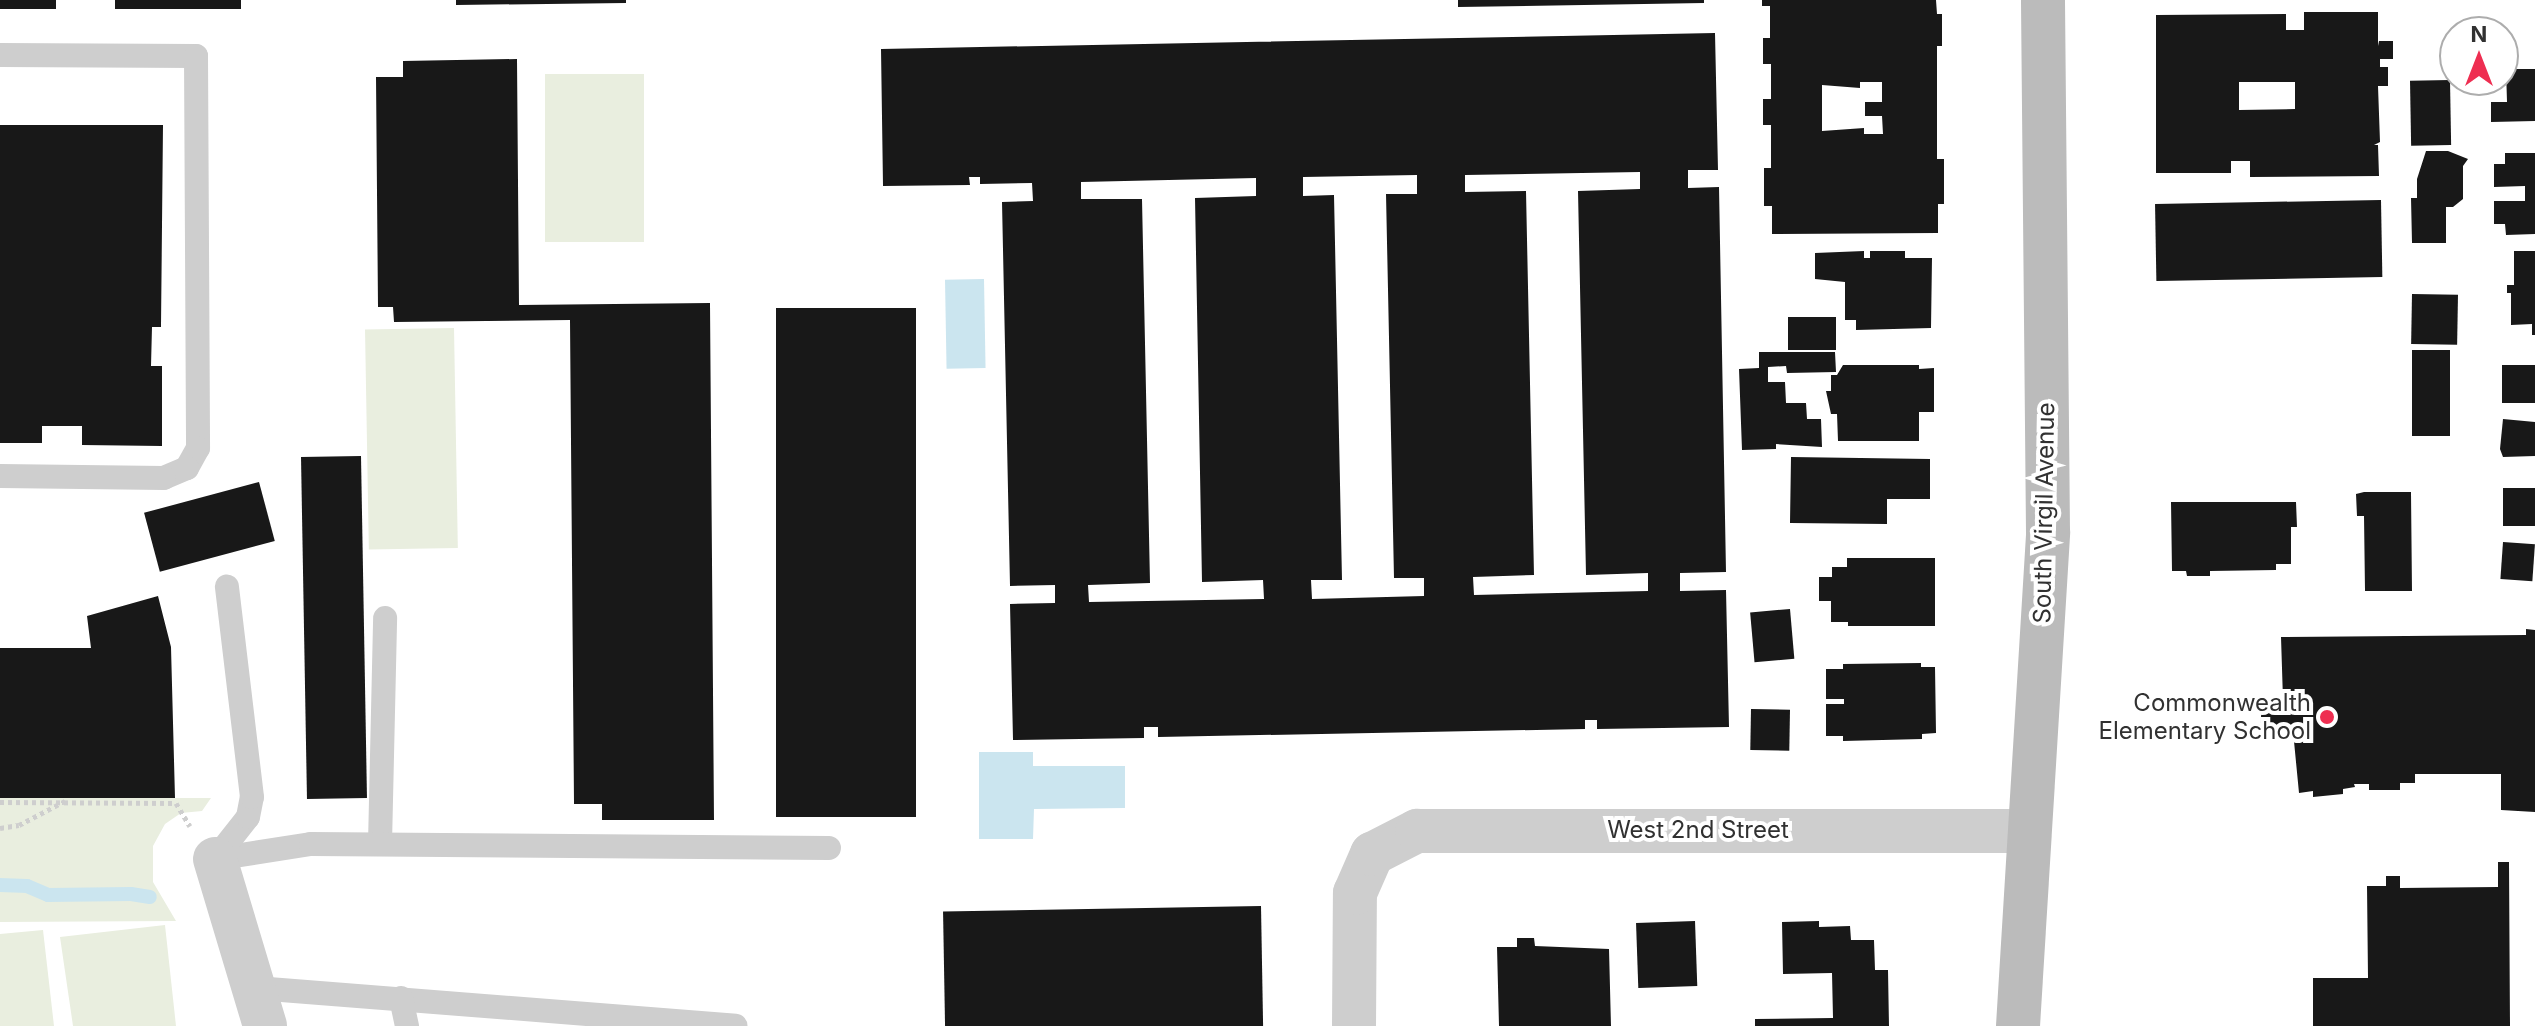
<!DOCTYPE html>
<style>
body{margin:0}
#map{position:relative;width:2535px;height:1026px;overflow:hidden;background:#fff;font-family:Inter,sans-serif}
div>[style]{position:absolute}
.green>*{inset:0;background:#e9eedf;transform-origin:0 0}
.water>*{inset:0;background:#cbe5ef;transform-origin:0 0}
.stream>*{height:14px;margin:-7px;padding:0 7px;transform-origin:7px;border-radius:7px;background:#cbe5ef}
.building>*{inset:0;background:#181818;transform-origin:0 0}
.path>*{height:5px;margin-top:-2.5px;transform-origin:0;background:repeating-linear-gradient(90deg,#cecece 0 4px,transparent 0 8px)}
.service>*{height:24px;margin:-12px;padding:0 12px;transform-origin:12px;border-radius:12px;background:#cecece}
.minor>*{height:44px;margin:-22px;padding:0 22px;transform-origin:22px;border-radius:22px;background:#cecece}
.secondary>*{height:44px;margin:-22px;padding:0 22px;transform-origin:22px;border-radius:22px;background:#bbb}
.dots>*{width:22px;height:22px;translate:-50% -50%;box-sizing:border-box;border:4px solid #fff;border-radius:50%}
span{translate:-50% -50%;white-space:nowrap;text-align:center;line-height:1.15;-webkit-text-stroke:8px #fff;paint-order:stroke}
.street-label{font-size:24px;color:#313131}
.poi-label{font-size:24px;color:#313131}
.right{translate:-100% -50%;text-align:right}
.north{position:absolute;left:2439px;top:16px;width:80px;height:80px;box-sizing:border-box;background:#fff;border:2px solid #adadad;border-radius:50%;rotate:0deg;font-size:22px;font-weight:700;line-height:32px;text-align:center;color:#313131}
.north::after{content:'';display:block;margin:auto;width:28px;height:36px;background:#ee2e51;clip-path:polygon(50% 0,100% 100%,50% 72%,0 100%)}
</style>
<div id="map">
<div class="green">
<div style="left:545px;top:74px;width:99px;height:168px"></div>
<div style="left:454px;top:328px;width:220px;height:89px;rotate:89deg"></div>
<div style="clip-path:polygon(0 798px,211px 798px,202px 811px,181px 813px,165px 824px,153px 846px,153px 882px,176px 921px,0 922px)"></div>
<div style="clip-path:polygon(165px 925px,176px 1026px,73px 1026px,60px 937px)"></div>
<div style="clip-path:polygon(43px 930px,54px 1026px,0 1026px,0 934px)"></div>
</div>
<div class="water">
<div style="left:984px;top:279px;width:89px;height:39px;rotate:89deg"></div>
<div style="clip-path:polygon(979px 752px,1033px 752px,1033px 766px,1125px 766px,1125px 808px,1034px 809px,1033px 839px,979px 839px)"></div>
</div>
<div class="stream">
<div style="left:0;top:885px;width:27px;rotate:2deg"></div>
<div style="left:27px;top:886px;width:23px;rotate:23deg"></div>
<div style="left:48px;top:895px;width:83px;rotate:-0.7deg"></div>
<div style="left:131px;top:894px;width:19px;rotate:9deg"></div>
</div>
<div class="building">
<div style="left:0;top:0;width:56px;height:9px"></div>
<div style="left:115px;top:0;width:126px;height:9px"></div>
<div style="clip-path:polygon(456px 0,626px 0,626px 3px,456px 5px)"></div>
<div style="clip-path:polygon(1458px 0,1704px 0,1704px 3px,1458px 7px)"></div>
<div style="clip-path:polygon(evenodd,1762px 0,1936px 0,1937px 14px,1942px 14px,1942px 46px,1937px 46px,1937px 159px,1944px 159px,1944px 204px,1938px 204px,1938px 233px,1772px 234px,1772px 206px,1764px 206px,1764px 168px,1771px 168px,1771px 125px,1763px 125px,1763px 99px,1771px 99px,1771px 64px,1763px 64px,1763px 38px,1770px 38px,1770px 6px,1762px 6px,1762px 0,1860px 82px,1882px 82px,1882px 102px,1865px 102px,1865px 116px,1882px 116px,1883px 134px,1864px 134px,1864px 128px,1822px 131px,1822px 85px,1860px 88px,1860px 82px)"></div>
<div style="clip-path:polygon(evenodd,2304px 12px,2378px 12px,2378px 46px,2379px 41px,2393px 41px,2393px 59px,2380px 59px,2380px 67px,2388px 67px,2388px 86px,2378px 86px,2380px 142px,2374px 145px,2378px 145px,2379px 176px,2250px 177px,2250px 161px,2231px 161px,2231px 173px,2156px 173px,2156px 15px,2286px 14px,2286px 30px,2304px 30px,2304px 12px,2239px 82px,2295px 82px,2295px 109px,2239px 110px,2239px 82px)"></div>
<div style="clip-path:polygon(evenodd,1715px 33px,1718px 170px,1688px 170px,1688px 188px,1719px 187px,1726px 572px,1680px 573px,1680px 591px,1726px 590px,1729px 727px,1597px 729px,1597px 720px,1585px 720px,1585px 729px,1158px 737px,1158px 727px,1144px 727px,1144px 738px,1013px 740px,1010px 604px,1055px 603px,1055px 585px,1010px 586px,1002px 202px,1033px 201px,1032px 183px,980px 184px,980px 177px,969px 177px,970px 185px,883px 186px,881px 49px,1715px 33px,1640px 172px,1640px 189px,1578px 191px,1586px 575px,1648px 573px,1648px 591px,1474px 595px,1473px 577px,1534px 575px,1526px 191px,1465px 192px,1465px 175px,1640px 172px,1715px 33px,1417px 175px,1417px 194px,1386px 194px,1394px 578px,1424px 578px,1424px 596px,1312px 599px,1311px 580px,1342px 580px,1334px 195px,1303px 196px,1303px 177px,1417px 175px,1715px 33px,1256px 178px,1256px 196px,1195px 198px,1202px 582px,1263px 580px,1264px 599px,1089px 602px,1088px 585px,1150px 583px,1142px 199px,1081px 199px,1081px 182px,1256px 178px)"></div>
<div style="clip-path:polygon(517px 59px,519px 305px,710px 303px,714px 820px,602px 820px,602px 804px,574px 804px,570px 320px,394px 322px,393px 307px,378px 307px,376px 77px,403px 77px,403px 61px)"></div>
<div style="clip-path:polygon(2506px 69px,2535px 69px,2535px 121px,2491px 122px,2491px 102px,2507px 102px)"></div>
<div style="left:2450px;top:80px;width:65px;height:40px;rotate:89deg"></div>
<div style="clip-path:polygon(0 125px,163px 125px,161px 327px,152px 327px,151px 366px,162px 366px,162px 446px,82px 445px,82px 426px,42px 426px,42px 443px,0 443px)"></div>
<div style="clip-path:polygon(2426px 151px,2448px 151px,2468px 159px,2463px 166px,2463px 199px,2453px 207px,2446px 207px,2446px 243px,2412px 243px,2411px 198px,2417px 198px,2417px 179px)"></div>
<div style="clip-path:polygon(2505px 153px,2535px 153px,2535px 234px,2506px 235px,2505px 224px,2494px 224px,2494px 201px,2525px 201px,2525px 186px,2494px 187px,2494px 164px,2505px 164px)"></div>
<div style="left:2381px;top:200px;width:77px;height:226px;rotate:89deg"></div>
<div style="clip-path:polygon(1864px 251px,1864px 258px,1870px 258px,1870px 251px,1905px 251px,1905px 258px,1932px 258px,1931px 328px,1856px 330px,1856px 320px,1845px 320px,1845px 282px,1815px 279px,1815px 253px)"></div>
<div style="clip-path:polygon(2514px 251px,2535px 251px,2535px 335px,2532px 335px,2532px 324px,2511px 325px,2511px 293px,2507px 293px,2507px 285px,2514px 285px)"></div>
<div style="left:2412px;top:294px;width:46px;height:50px;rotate:1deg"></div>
<div style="left:916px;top:308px;width:509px;height:140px;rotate:90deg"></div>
<div style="left:1788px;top:317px;width:48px;height:33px"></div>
<div style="left:2412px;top:350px;width:38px;height:86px"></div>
<div style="clip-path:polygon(1759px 352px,1835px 352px,1836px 372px,1787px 373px,1786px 366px,1768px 367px,1768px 382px,1785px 382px,1786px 403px,1806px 403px,1807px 419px,1821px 419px,1822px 447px,1776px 444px,1776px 449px,1742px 450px,1739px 369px,1759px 368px)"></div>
<div style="clip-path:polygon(1843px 365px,1919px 365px,1919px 369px,1934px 368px,1934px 412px,1919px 412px,1919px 441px,1838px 441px,1837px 414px,1831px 414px,1826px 391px,1831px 391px,1831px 375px,1837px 375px)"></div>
<div style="left:2502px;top:365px;width:33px;height:38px"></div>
<div style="clip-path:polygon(2503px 419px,2535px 422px,2535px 456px,2503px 457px,2500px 449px)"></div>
<div style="left:361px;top:456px;width:342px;height:60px;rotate:89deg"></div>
<div style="clip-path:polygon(1791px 457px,1930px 459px,1930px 499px,1887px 499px,1887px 524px,1790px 523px)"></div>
<div style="left:259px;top:482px;width:61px;height:119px;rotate:75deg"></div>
<div style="left:2503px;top:488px;width:32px;height:38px"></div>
<div style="clip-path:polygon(2364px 492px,2411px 492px,2412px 591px,2365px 591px,2364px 516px,2357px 516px,2356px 494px)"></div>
<div style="clip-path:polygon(2171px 502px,2296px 502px,2297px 527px,2291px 527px,2291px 564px,2276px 564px,2276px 570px,2210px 571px,2210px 576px,2187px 576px,2186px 571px,2172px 571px)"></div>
<div style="left:2503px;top:542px;width:32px;height:37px;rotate:4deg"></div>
<div style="clip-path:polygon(1847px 558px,1935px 558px,1935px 626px,1848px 626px,1848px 622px,1831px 622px,1831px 601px,1819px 601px,1819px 577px,1832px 577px,1832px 567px,1847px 567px)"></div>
<div style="clip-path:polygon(158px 596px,171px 647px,175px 798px,0 798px,0 648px,91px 648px,87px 616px)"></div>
<div style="left:1790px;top:609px;width:50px;height:40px;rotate:85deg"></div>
<div style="clip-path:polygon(2526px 629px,2535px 630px,2535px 812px,2501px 810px,2501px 774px,2415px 774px,2415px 783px,2400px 783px,2400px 790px,2369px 790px,2369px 784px,2354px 784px,2355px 787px,2343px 789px,2343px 794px,2313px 797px,2313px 791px,2299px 793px,2293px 731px,2260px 731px,2262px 703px,2283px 700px,2281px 637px,2526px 635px)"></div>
<div style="clip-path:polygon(1921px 663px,1921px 667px,1935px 667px,1936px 733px,1922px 734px,1922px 739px,1843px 741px,1843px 736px,1826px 736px,1826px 704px,1844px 704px,1844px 699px,1826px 699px,1826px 669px,1843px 669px,1843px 664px)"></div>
<div style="left:1751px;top:709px;width:39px;height:41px;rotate:1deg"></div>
<div style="clip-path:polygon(2498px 862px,2509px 862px,2510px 1026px,2313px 1026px,2313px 978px,2368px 978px,2367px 886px,2386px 886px,2386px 876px,2400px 876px,2400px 888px,2498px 887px)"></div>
<div style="left:1261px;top:906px;width:120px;height:318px;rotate:89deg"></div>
<div style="left:1695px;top:921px;width:65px;height:59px;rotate:88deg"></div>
<div style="clip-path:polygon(1819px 921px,1819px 927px,1850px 926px,1851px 940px,1874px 940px,1875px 970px,1888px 970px,1889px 1026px,1755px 1026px,1755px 1019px,1833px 1018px,1832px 973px,1783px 974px,1782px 922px)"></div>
<div style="clip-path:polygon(1517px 938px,1534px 938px,1535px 946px,1609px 949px,1611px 1026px,1499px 1026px,1497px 947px,1517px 947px)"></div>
</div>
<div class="path">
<div style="left:0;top:802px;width:176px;rotate:0.3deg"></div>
<div style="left:176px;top:803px;width:27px;rotate:59deg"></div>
<div style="left:0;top:828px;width:19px;rotate:-9deg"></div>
<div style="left:19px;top:825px;width:52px;rotate:-27.6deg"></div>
</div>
<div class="service">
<div style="left:0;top:55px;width:196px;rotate:0.3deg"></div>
<div style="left:196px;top:56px;width:392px;rotate:89.7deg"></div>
<div style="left:198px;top:448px;width:23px;rotate:119deg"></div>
<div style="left:187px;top:468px;width:25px;rotate:157deg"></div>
<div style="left:164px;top:478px;width:164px;rotate:-179.3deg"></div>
<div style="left:380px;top:844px;width:226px;rotate:-88.7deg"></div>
<div style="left:215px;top:859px;width:97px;rotate:-8.9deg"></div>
<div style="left:311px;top:844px;width:518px;rotate:0.44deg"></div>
<div style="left:215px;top:859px;width:53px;rotate:-51.8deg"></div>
<div style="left:248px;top:817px;width:20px;rotate:-79deg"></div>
<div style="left:252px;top:797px;width:212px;rotate:-96.8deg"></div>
<div style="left:256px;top:988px;width:481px;rotate:4.5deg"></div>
<div style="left:401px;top:998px;width:29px;rotate:78deg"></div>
</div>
<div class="minor">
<div style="left:215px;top:859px;width:174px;rotate:73.3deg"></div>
<div style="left:1354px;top:1026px;width:133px;rotate:-89.6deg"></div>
<div style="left:1355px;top:893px;width:43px;rotate:-66.4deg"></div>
<div style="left:1372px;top:854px;width:51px;rotate:-27.1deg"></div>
<div style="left:1417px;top:831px;width:612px"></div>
</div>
<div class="secondary">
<div style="left:2018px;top:1026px;width:495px;rotate:-86.5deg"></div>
<div style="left:2048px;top:532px;width:532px;rotate:-90.54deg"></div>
</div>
<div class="dots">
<div style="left:2327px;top:717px;background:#ee2e51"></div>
</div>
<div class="street-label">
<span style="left:2044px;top:513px;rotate:-89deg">South Virgil Avenue</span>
<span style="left:1698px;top:830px">West 2nd Street</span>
</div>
<div class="poi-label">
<span class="right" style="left:2311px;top:717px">Commonwealth<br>Elementary School</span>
</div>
<div class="north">N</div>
</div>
